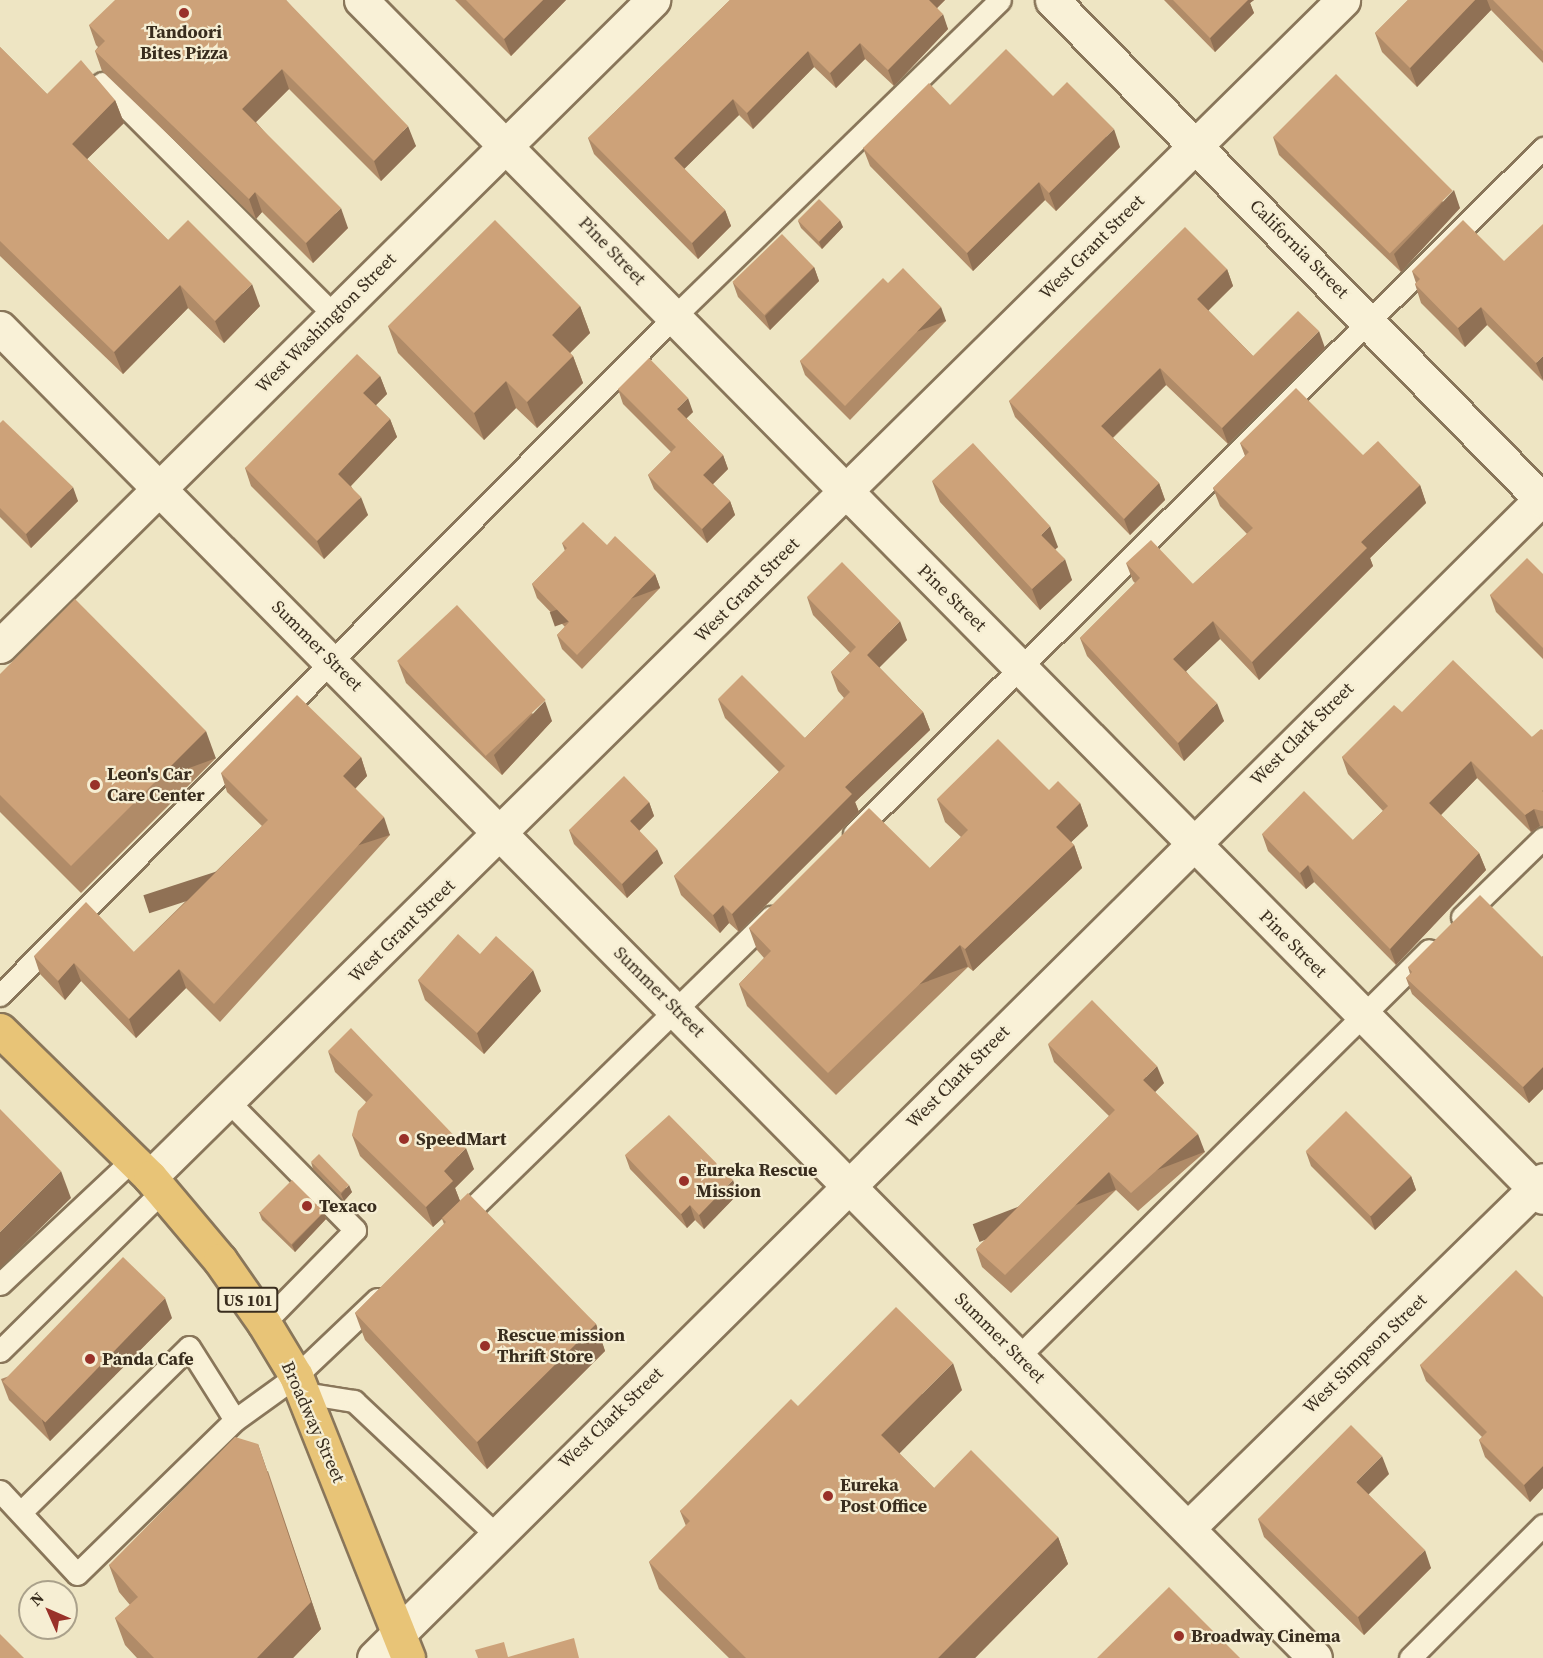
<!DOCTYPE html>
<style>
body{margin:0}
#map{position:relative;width:1543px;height:1658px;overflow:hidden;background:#eee5c3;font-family:"Source Serif 4",serif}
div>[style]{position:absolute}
.roads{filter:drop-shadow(2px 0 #89765a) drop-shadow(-2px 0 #89765a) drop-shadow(0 2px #89765a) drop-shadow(0 -2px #89765a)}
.service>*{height:21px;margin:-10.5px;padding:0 10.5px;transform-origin:10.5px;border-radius:10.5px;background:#f9f1d7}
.minor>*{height:33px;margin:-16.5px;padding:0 16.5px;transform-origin:16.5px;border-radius:16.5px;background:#f9f1d7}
.tertiary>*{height:33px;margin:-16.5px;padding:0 16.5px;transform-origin:16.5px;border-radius:16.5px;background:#f9f1d7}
.trunk>*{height:33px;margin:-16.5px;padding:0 16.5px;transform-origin:16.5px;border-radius:16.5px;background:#e8c477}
.wall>*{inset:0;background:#b08b68}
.shaded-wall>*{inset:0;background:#907155;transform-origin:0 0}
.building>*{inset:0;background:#cda279;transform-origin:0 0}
.dots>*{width:16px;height:16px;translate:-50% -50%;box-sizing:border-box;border:3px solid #f6eed3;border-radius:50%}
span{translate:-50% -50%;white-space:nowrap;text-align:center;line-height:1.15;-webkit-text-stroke:4.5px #f6eed3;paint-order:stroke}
.shield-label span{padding:2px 4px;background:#f6eed3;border:2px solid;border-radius:4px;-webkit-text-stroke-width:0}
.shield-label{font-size:16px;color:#392d1e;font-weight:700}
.poi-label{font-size:18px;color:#392d1e;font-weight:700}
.left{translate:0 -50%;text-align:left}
.street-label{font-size:18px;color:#392d1e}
.north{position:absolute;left:18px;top:1580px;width:60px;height:60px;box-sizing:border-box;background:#f6eed3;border:2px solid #aaa18b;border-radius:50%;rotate:315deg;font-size:16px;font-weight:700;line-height:24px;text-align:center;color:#392d1e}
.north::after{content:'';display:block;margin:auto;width:21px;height:27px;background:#993129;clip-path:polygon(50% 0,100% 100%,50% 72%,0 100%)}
</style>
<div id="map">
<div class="roads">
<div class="service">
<div style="left:102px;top:83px;width:328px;rotate:45deg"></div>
<div style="left:854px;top:833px;width:972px;rotate:-44.83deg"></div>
<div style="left:1462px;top:917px;width:113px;rotate:-44.3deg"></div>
<div style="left:0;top:995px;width:957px;rotate:-45.17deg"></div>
<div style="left:675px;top:316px;width:453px;rotate:-44.2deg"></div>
<div style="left:228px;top:1101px;width:181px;rotate:45.4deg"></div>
<div style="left:355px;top:1230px;width:130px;rotate:134.4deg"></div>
<div style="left:458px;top:1222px;width:437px;rotate:-44.3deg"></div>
<div style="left:0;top:1284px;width:181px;rotate:-43.2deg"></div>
<div style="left:0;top:1351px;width:228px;rotate:-44.6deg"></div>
<div style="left:1018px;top:1357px;width:578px;rotate:-44.72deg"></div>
<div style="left:304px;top:1393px;width:51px;rotate:9.1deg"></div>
<div style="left:354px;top:1401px;width:194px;rotate:43.3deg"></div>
<div style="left:0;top:1491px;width:113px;rotate:47.1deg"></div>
<div style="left:77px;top:1574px;width:221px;rotate:-44.3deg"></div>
<div style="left:235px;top:1420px;width:75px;rotate:-35.8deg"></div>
<div style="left:296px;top:1376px;width:112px;rotate:-43.5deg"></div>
<div style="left:21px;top:1512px;width:235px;rotate:-44.5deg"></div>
<div style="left:189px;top:1347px;width:86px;rotate:57.8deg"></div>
<div style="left:1410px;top:1658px;width:188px;rotate:-45deg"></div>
</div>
<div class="minor">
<div style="left:361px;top:0;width:1682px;rotate:45.36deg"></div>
<div style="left:0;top:328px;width:1870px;rotate:45.32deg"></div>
<div style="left:0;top:646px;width:919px;rotate:-44.69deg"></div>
<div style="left:150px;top:1177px;width:1676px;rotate:-44.61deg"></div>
<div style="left:1188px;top:1528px;width:497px;rotate:-44.4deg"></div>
<div style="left:374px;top:1658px;width:1648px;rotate:-44.8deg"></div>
</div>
<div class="tertiary">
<div style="left:1052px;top:0;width:701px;rotate:45.58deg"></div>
</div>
<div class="trunk">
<div style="left:0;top:1030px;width:210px;rotate:44.4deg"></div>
<div style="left:150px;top:1177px;width:109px;rotate:49.9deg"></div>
<div style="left:220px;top:1260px;width:77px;rotate:55.1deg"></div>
<div style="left:264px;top:1323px;width:62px;rotate:58.9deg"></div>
<div style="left:296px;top:1376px;width:303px;rotate:68.3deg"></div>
</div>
</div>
<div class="wall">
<div style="clip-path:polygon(286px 0,416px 146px,381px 181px,289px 89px,256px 122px,348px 228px,313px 263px,262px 212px,256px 219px,102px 71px,95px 51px,98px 47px,96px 45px,89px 25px)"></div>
<div style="clip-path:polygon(455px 0,566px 0,511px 56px)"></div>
<div style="clip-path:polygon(730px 0,945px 0,937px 8px,948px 29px,894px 86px,865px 59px,836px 88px,814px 67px,753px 129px,739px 115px,684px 169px,725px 210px,731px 226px,698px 259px,594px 154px,588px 138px)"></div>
<div style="clip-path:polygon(1164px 0,1254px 0,1250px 3px,1254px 13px,1215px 52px)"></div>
<div style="clip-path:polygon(1408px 0,1543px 0,1543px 63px,1491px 10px,1417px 87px,1382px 52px,1375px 33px)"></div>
<div style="clip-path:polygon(0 47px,47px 94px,115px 100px,124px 123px,87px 159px,168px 240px,260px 306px,224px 343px,188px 308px,123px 374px,0 256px)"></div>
<div style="clip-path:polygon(1053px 96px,1120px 147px,1056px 211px,1045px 200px,973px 271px,870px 166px,863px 148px,950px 105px)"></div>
<div style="clip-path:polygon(1273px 137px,1460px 208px,1401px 272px,1279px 155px)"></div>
<div style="clip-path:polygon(798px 221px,843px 227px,822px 249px,801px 228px)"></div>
<div style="clip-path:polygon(1504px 261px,1543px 381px,1487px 325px,1465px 347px,1421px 303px,1415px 284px,1416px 283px,1412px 271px)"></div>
<div style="clip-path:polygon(814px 267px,819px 281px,770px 330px,738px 297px,733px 283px)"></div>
<div style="clip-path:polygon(1227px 269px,1233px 286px,1208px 310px,1253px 356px,1325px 348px,1228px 444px,1166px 385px,1113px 438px,1159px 483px,1165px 500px,1130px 535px,1015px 417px,1009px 401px)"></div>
<div style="clip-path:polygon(888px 283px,946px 321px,850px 420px,805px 375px,800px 361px)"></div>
<div style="clip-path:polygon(580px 306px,590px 333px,570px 353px,573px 356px,583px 383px,537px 428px,516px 408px,484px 440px,398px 353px,388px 326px)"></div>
<div style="clip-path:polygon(380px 376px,387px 394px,376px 405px,390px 419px,397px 437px,351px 486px,368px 515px,324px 559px,251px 486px,245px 468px)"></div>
<div style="clip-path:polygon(618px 389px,693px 412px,686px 418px,723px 455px,728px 469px,713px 484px,730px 501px,735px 515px,707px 543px,654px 489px,648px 475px,671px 452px,623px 404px)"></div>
<div style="clip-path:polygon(0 423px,78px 501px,31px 548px,0 517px)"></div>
<div style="clip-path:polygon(1240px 443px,1363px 455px,1420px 485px,1426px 503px,1370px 558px,1373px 566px,1259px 680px,1220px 639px,1186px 671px,1224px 721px,1184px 761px,1087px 656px,1080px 638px,1135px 583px,1133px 581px,1126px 563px,1193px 584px,1247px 534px,1220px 506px,1213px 488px,1245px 456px)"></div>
<div style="clip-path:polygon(932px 481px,1058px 547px,1055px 549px,1072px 580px,1040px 610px,940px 502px)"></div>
<div style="clip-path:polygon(562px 543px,607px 545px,655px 574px,660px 588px,582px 669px,562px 649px,557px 635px,565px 627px,537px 598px,532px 584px,565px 551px)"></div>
<div style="clip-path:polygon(1543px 574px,1543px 659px,1496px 612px,1490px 595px)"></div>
<div style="clip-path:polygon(807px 597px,907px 640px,879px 667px,923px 712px,930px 730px,855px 802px,859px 812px,739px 932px,729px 923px,720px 933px,681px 895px,674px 876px,779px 772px,725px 718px,718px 699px,805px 738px,844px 698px,838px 691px,831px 672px,850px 653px,813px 615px)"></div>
<div style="clip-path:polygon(398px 662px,552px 721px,502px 775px,406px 683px)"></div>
<div style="clip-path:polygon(0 674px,216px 758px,81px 893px,0 812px)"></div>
<div style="clip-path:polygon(1402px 712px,1532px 737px,1543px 730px,1543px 826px,1540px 826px,1531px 832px,1477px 778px,1441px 815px,1479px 853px,1486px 870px,1396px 965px,1314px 882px,1306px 889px,1268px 851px,1262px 834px,1353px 840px,1383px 811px,1348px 774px,1342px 757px)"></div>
<div style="clip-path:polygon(361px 757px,367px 776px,355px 789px,390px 835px,220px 1022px,186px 988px,136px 1038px,81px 981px,65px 1000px,40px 974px,34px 956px,134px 952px,262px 826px,227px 792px,221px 773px)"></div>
<div style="clip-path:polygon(1049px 790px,1080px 803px,1088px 826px,1071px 842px,1074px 845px,1082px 868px,973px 971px,968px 967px,836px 1095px,747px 1006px,739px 984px,764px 958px,757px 950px,749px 928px,930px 868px,961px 837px,945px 822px,937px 799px)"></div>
<div style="clip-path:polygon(649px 802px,654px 816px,639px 831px,663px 863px,627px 898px,574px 844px,569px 830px)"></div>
<div style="clip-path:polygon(480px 954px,541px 991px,484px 1054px,425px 1000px,418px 980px)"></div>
<div style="clip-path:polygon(1543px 956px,1543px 1089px,1529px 1103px,1412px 994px,1406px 978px,1410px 974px,1408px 967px,1542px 957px)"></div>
<div style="clip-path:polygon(1048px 1044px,1164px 1083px,1155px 1092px,1205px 1152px,1138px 1211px,1116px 1190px,1011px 1293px,982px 1267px,976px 1249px,1109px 1116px,1054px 1062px)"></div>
<div style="clip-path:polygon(328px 1051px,474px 1169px,455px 1188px,460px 1201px,596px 1324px,605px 1351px,487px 1469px,365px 1340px,355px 1313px,444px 1224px,442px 1219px,433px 1227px,360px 1156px,352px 1135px,366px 1102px,335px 1072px)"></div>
<div style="clip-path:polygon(1306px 1152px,1411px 1176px,1416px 1190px,1375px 1230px,1311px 1166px)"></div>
<div style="clip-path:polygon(625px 1155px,738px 1194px,704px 1229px,695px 1220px,687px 1228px,630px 1169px)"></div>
<div style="clip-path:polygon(311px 1162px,352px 1192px,344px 1201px,313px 1169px)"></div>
<div style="clip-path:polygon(259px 1212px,324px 1212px,326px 1219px,295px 1252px,262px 1220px)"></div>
<div style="clip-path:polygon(1543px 1297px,1543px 1488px,1530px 1502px,1485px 1457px,1479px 1440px,1482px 1437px,1426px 1381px,1420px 1365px)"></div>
<div style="clip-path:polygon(172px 1318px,50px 1441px,9px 1400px,1px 1379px)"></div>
<div style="clip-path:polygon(962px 1390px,899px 1453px,934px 1488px,1058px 1537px,1068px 1564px,975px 1658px,729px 1658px,659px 1589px,649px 1562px,686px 1526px,680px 1511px,798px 1406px)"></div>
<div style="clip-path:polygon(268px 1471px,321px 1629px,293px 1658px,137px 1658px,125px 1645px,115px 1618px,130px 1605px,119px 1592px,109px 1565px)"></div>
<div style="clip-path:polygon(1389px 1474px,1368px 1494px,1431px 1568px,1364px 1635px,1264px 1537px,1258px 1519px)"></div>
</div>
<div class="shaded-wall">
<div style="clip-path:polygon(543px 0,566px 0,511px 56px,504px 39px)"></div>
<div style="clip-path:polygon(928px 0,945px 0,932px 13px)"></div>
<div style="clip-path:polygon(1245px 0,1254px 0,1250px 3px,1254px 13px,1215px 52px,1210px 38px)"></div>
<div style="clip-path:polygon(1475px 0,1487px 0,1491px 10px,1417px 87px,1410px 68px)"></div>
<div style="clip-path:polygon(943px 14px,948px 29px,894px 86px,888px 70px)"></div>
<div style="clip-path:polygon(860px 43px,865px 59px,836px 88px,830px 73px)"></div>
<div style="clip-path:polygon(808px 51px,814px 67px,753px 129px,747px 113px)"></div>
<div style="clip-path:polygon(282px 69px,289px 89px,249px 129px,242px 109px)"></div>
<div style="clip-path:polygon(733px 99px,739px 115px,679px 174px,674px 158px)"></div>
<div style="clip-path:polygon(115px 100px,124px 123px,80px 166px,72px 144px)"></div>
<div style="clip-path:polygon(408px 126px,416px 146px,381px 181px,374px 161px)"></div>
<div style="clip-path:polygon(1114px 129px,1120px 147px,1056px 211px,1049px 193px)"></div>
<div style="clip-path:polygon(1039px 182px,1045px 200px,973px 271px,967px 253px)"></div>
<div style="clip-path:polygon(1454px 190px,1460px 208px,1401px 272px,1394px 254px)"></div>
<div style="clip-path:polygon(255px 192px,262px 212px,256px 219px,249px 199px)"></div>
<div style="clip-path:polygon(341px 208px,348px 228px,313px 263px,306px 243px)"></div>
<div style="clip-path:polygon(725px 210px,731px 226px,698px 259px,692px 243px)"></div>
<div style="clip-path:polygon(840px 220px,843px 227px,822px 249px,819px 242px)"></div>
<div style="clip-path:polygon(814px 267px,819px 281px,770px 330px,765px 316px)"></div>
<div style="clip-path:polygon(1227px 269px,1233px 286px,1203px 316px,1197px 299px)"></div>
<div style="clip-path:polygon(252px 284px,260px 306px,224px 343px,215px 321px)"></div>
<div style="clip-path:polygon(180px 285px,188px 308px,123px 374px,114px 352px)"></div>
<div style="clip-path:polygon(580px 306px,590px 333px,562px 361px,552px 335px)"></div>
<div style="left:941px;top:307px;width:15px;height:138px;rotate:70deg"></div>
<div style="clip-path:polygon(1481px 307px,1487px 325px,1465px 347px,1458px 328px)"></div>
<div style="clip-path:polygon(1319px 331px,1325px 348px,1228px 444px,1222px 428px)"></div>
<div style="clip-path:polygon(573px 356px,583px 383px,537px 428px,527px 402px)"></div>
<div style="clip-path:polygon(1543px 356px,1543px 381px,1536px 363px)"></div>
<div style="clip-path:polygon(1160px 368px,1166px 385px,1107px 443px,1101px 426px)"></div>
<div style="clip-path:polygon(380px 376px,387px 394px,370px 411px,363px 393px)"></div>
<div style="clip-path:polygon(506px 381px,516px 408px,484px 440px,474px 413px)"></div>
<div style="clip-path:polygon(688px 398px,693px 412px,682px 423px,677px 409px)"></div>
<div style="clip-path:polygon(390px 419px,397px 437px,345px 492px,338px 474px)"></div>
<div style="clip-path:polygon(723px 455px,728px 469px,708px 489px,703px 475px)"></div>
<div style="clip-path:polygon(1159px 483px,1165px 500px,1130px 535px,1124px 519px)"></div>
<div style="clip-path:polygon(1420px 485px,1426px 503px,1370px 558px,1373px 566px,1259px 680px,1252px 662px,1361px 542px)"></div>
<div style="clip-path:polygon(73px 487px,78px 501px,31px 548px,26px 534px)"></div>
<div style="clip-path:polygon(361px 497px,368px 515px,324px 559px,317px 541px)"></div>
<div style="clip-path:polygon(730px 501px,735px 515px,707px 543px,702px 529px)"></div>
<div style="clip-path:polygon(1050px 526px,1058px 547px,1049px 555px,1041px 535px)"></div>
<div style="clip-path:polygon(1065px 559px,1072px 580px,1040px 610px,1032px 589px)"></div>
<div style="left:655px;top:574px;width:15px;height:112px;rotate:70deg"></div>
<div style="clip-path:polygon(900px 621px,907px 640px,874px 673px,867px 655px)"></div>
<div style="clip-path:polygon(1213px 621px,1220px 639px,1180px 677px,1173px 659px)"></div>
<div style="clip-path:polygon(545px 701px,552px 721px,502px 775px,494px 755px)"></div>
<div style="clip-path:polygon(1217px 703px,1224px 721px,1184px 761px,1178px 743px)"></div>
<div style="clip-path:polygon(923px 712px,930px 730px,855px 802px,859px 812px,739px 932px,732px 914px,845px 787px)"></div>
<div style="left:206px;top:731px;width:29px;height:191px;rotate:70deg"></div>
<div style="clip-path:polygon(361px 757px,367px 776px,349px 795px,343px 776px)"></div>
<div style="clip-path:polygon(1471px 761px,1477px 778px,1436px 820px,1429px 803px)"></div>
<div style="clip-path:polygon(649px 802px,654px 816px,635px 835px,630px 821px)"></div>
<div style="clip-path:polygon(1080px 803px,1088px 826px,1064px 849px,1056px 827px)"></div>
<div style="clip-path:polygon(1534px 809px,1540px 826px,1531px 832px,1525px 815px)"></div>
<div style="left:384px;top:817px;width:19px;height:253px;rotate:72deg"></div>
<div style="clip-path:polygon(1074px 845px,1082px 868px,973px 971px,965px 949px)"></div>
<div style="clip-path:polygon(657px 849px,663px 863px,627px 898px,622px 884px)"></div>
<div style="clip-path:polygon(1479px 853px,1486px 870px,1396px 965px,1390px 949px)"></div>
<div style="clip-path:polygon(1308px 865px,1314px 882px,1306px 889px,1300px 873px)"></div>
<div style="clip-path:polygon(723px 905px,729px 923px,720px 933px,713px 915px)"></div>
<div style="left:960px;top:945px;width:23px;height:184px;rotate:70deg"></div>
<div style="clip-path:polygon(74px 963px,81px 981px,65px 1000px,58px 981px)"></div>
<div style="clip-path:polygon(179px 969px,186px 988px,136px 1038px,129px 1019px)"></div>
<div style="clip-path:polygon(533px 970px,541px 991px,484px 1054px,477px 1033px)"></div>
<div style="clip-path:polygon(1157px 1066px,1164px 1083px,1150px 1097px,1143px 1080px)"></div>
<div style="clip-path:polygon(1543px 1067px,1543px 1089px,1529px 1103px,1523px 1087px)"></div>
<div style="left:1198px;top:1134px;width:19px;height:89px;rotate:69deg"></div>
<div style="clip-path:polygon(466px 1148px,474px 1169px,455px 1188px,460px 1201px,433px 1227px,426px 1207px,444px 1171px)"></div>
<div style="clip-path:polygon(61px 1171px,71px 1198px,0 1268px,0 1232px)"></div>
<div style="left:1109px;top:1172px;width:19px;height:146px;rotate:69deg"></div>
<div style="clip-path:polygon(1411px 1176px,1416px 1190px,1375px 1230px,1370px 1216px)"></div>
<div style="clip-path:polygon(733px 1180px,738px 1194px,704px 1229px,699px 1215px)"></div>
<div style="clip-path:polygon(349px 1185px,352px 1192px,344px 1201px,341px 1194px)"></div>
<div style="clip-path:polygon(690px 1205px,695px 1220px,687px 1228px,681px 1214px)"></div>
<div style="clip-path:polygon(324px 1212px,326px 1219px,295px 1252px,292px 1245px)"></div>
<div style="clip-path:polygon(165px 1298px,172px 1318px,50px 1441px,42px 1420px)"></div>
<div style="clip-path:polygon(596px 1324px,605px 1351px,487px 1469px,477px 1442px)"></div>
<div style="clip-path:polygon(953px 1363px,962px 1390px,891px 1462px,881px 1435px)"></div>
<div style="clip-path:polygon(258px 1444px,321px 1629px,293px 1658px,257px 1658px)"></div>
<div style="clip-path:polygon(1382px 1456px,1389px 1474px,1363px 1500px,1356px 1482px)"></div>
<div style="clip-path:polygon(1543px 1466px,1543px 1488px,1530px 1502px,1524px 1485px)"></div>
<div style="clip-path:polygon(1058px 1537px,1068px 1564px,975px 1658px,938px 1658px)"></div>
<div style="clip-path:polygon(1425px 1550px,1431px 1568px,1364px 1635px,1358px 1617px)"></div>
</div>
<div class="building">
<div style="clip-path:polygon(115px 0,286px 0,408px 126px,374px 161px,282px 69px,242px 109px,341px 208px,306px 243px,255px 192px,249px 199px,95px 51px,105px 41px,89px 25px)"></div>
<div style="clip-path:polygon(466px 0,543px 0,504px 39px)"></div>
<div style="clip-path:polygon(730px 0,929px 0,943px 14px,888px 70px,860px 43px,830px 73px,808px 51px,747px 113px,733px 99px,674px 158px,725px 210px,692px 243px,588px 138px)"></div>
<div style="clip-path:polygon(1173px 0,1248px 0,1210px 38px)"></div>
<div style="clip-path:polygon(1408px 0,1475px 0,1410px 68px,1375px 33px)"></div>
<div style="clip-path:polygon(1493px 0,1543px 0,1543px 51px)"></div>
<div style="clip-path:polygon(0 47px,47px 94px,81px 60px,115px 100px,72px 144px,168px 240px,188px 220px,252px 284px,215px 321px,180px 285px,114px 352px,0 241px)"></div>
<div style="clip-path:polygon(1006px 49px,1053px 96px,1067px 82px,1114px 129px,1049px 193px,1039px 182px,967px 253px,863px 148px,929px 83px,950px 105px)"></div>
<div style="left:1336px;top:74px;width:165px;height:89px;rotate:45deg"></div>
<div style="left:819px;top:199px;width:30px;height:30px;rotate:45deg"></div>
<div style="clip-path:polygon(495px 220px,580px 306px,552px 335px,573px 356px,527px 402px,506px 381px,474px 413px,388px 326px)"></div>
<div style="clip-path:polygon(1463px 220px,1504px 261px,1543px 224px,1543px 356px,1536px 363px,1481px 307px,1458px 328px,1415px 284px,1420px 279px,1412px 271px)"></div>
<div style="clip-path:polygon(1185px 227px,1227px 269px,1197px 299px,1253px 356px,1298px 311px,1319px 331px,1222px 428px,1160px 368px,1101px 426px,1159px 483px,1124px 519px,1009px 401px)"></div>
<div style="left:782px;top:234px;width:46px;height:69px;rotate:46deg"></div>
<div style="clip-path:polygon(903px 268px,941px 307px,845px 406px,800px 361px,883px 278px,888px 283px)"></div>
<div style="clip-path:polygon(357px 354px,380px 376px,363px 393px,390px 419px,338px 474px,361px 497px,317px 541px,245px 468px)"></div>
<div style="clip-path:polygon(649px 358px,688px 398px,677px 409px,723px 455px,703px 475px,730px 501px,702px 529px,648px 475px,676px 447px,618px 389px)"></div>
<div style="clip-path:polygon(1296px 388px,1363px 455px,1378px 441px,1420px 485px,1361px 542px,1367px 548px,1252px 662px,1213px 621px,1173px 659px,1217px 703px,1178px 743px,1080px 638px,1140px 578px,1126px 563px,1151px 540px,1193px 584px,1253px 528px,1213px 488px,1249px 452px,1240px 443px)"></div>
<div style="clip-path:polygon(3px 420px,73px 487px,26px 534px,0 508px,0 423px)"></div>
<div style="clip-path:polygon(973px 443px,1050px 526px,1041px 535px,1065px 559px,1032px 589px,932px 481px)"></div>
<div style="clip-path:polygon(583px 522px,607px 545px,615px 536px,655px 574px,577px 655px,557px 635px,569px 622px,532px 584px,567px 548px,562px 543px)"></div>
<div style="clip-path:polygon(1527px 558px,1543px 574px,1543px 648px,1490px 595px)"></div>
<div style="clip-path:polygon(842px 562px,900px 621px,867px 655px,923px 712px,845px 787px,852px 794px,732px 914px,723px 905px,713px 915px,674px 876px,785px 766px,718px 699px,742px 675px,805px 738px,850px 692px,831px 672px,856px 647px,807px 597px)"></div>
<div style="clip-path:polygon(75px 599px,206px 731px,71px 866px,0 795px,0 674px)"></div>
<div style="left:457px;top:605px;width:130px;height:82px;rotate:47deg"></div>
<div style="clip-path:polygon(1453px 660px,1532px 737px,1541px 729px,1543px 730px,1543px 790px,1542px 791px,1543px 792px,1543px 811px,1534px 809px,1525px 815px,1471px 761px,1429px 803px,1479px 853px,1390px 949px,1308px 865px,1300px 873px,1262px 834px,1304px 791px,1353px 840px,1388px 806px,1342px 757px,1394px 705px,1402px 712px)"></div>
<div style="clip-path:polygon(297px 695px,361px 757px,343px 776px,384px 817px,214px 1004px,179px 969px,129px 1019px,74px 963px,58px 981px,34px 956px,86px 902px,134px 952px,183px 905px,268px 820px,221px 773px)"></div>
<div style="clip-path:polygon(998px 739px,1049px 790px,1058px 781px,1080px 803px,1056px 827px,1074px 845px,965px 949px,960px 945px,828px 1073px,739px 984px,771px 951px,749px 928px,869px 808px,930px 868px,968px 830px,937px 799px)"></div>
<div style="clip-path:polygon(624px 776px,649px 802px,630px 821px,657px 849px,622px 884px,569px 830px)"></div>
<div style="clip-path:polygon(1480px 895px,1542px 957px,1543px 956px,1543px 1067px,1523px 1087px,1406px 978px,1412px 972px,1408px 967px)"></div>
<div style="clip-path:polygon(458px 934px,480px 954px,496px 936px,533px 970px,477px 1033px,418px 980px)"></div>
<div style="clip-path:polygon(1092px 1000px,1157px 1066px,1143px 1080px,1198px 1134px,1131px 1193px,1109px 1172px,1005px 1275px,976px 1249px,1115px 1110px,1048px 1044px)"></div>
<div style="clip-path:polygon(351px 1028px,466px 1148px,444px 1171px,453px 1181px,426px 1207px,352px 1135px,358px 1111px,373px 1095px,328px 1051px)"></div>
<div style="clip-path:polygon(0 1109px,61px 1171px,0 1232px)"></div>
<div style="left:1346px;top:1111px;width:92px;height:57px;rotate:45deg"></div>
<div style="clip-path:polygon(669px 1115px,733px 1180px,699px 1215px,690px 1205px,681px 1214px,625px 1155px)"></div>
<div style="left:319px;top:1154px;width:43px;height:11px;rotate:46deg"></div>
<div style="left:292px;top:1180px;width:45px;height:46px;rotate:45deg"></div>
<div style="clip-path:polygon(468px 1193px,596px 1324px,477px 1442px,355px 1313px,446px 1222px,442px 1218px)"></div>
<div style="left:123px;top:1257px;width:59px;height:173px;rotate:44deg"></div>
<div style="clip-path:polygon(1516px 1270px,1543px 1297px,1543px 1466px,1524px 1485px,1479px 1440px,1487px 1432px,1420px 1365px)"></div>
<div style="clip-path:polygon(896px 1307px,953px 1363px,881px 1435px,934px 1488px,971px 1450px,1058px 1537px,938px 1658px,746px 1658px,649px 1562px,690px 1521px,680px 1511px,791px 1399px,798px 1406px)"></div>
<div style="clip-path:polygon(1351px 1425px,1382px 1456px,1356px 1482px,1425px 1550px,1358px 1617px,1258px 1519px)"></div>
<div style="clip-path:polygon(235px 1437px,258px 1444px,311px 1602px,257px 1658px,154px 1658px,115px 1618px,138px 1597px,109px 1565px)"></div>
<div style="clip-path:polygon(1169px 1587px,1240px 1658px,1097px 1658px)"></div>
<div style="clip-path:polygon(0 1634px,24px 1658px,0 1658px)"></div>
<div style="clip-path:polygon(574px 1638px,579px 1658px,478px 1658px,475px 1650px,504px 1642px,508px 1657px)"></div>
</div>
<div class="dots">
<div style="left:184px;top:13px;background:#993129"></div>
<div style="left:95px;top:785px;background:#993129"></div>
<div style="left:404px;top:1139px;background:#993129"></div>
<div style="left:684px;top:1181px;background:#993129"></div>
<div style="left:307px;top:1206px;background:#993129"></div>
<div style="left:485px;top:1346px;background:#993129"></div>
<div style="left:90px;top:1359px;background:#993129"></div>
<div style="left:828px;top:1496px;background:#993129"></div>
<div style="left:1179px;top:1636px;background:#993129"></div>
</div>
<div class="shield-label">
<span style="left:248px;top:1300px">US 101</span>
</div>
<div class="poi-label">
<span style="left:184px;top:43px">Tandoori<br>Bites Pizza</span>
<span class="left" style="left:107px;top:785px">Leon's Car<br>Care Center</span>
<span class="left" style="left:416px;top:1139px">SpeedMart</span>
<span class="left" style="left:696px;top:1181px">Eureka Rescue<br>Mission</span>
<span class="left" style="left:319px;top:1206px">Texaco</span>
<span class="left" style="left:497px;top:1346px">Rescue mission<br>Thrift Store</span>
<span class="left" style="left:102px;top:1359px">Panda Cafe</span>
<span class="left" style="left:840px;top:1496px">Eureka<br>Post Office</span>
<span class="left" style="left:1191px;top:1636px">Broadway Cinema</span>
</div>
<div class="street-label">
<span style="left:1092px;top:247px;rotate:-45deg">West Grant Street</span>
<span style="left:1299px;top:249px;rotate:45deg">California Street</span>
<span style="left:612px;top:251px;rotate:46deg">Pine Street</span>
<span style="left:326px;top:323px;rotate:-45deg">West Washington Street</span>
<span style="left:747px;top:590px;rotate:-45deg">West Grant Street</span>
<span style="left:952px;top:598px;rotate:44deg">Pine Street</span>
<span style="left:317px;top:646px;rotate:45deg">Summer Street</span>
<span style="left:1302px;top:734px;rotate:-45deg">West Clark Street</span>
<span style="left:402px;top:931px;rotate:-44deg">West Grant Street</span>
<span style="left:1293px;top:944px;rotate:45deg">Pine Street</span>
<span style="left:659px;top:992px;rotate:45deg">Summer Street</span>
<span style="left:958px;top:1077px;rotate:-45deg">West Clark Street</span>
<span style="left:1000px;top:1338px;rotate:45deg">Summer Street</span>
<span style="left:1365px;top:1354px;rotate:-44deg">West Simpson Street</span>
<span style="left:611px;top:1418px;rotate:-44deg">West Clark Street</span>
<span style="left:313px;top:1422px;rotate:66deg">Broadway Street</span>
</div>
<div class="north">N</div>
</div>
